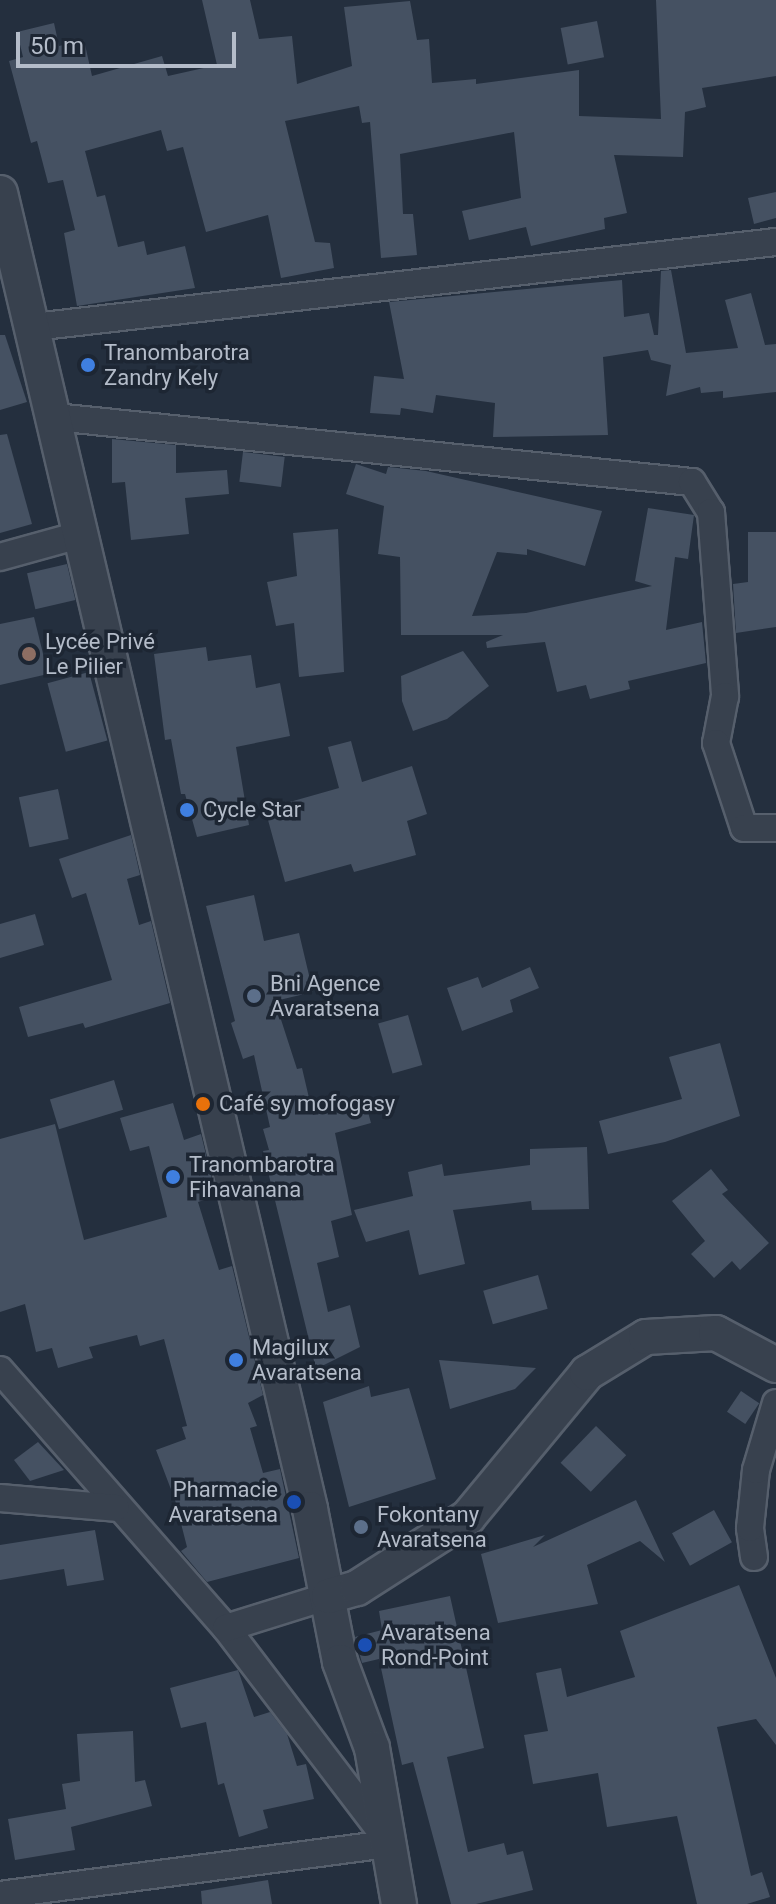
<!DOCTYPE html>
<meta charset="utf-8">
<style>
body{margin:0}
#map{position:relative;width:776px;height:1904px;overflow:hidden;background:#242f3e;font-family:Roboto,sans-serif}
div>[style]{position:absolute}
.building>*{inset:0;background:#455162;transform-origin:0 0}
.roads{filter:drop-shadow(2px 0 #565f6c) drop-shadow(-2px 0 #565f6c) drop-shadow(0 2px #565f6c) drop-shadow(0 -2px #565f6c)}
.minor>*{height:26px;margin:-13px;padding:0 13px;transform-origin:13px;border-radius:13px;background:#38414e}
.tertiary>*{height:34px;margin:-17px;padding:0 17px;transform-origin:17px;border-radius:17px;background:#38414e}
.dots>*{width:22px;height:22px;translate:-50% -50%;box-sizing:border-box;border:4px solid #1d2633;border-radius:50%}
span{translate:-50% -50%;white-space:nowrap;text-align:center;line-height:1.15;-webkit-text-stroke:7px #1d2633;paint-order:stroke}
.poi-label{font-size:22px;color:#b4bcc9}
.left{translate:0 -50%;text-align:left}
.right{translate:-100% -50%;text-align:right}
.scale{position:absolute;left:16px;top:32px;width:220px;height:36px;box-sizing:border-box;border:4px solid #b4bcc9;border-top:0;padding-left:10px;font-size:24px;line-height:28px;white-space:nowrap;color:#b4bcc9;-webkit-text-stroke:6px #1d2633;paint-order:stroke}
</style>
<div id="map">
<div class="building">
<div style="clip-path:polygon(202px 0,250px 0,259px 39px,292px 36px,297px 84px,352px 66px,344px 7px,410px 1px,417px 40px,429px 39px,432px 83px,476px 79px,476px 84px,579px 70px,579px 116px,661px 119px,656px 0,776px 0,776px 76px,702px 88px,706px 107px,685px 112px,683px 157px,614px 155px,627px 213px,604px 218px,605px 229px,531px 246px,526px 227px,469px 240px,462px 211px,521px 198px,514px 132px,400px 154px,403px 214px,413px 214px,417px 255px,381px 258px,370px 122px,362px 123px,359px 106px,285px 121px,315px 242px,330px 243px,334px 268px,281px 278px,268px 215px,206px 232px,183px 147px,167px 151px,161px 130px,85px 151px,97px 197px,105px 195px,118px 247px,144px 241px,147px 255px,185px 246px,195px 288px,77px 306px,64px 233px,75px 230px,63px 180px,48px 183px,37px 141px,31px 143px,9px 61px,23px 57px,17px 32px,54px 23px,59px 46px,84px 40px,92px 76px,162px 56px,168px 76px,217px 65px)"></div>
<div style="left:597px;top:21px;width:37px;height:37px;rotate:79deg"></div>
<div style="clip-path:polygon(776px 192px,776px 218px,754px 224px,748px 198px)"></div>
<div style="clip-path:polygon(671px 270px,686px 353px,738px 348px,725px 300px,751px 293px,765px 345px,776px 344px,776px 392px,723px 398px,723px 391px,701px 393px,700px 387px,666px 396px,671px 365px,651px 360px,648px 350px,603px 357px,608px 435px,493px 437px,495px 403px,436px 395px,433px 413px,401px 408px,400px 415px,370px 413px,374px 376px,404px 379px,389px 302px,622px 280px,624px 317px,649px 313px,654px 335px,658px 335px,661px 271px)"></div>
<div style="clip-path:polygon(0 335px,5px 335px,27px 402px,0 410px)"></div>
<div style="clip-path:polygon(7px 434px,32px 524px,0 533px,0 435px)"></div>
<div style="clip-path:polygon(112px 439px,176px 445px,176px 473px,227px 470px,229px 494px,185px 498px,189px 534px,131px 540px,125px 482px,112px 483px)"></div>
<div style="left:243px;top:452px;width:42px;height:30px;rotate:7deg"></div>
<div style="clip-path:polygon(356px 464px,386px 474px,388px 467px,426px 471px,602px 511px,585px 566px,527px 549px,527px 555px,497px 552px,472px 616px,526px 613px,652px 586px,635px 581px,648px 508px,694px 515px,688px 559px,675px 557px,666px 630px,702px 622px,706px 663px,628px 681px,630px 689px,590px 699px,586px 685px,557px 692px,545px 642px,487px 648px,486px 642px,503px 635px,401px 635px,400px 557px,378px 554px,384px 506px,346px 494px)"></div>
<div style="clip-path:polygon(338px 529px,344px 672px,299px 677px,294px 623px,276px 626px,267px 582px,297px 576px,293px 533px)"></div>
<div style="clip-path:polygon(748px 532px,776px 532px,776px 627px,736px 633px,733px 584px,748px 582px)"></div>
<div style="left:67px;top:564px;width:37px;height:41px;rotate:77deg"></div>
<div style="clip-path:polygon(34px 617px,48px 674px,0 685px,0 624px)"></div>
<div style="clip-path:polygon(206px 647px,208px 661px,251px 655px,256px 688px,280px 683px,290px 736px,236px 747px,249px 825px,197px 837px,185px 794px,181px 794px,171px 739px,165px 740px,154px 654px)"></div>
<div style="clip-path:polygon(463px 651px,489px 686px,447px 719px,413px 731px,402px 701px,401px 676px)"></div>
<div style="left:89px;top:672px;width:71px;height:43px;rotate:75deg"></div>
<div style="clip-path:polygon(351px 741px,362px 782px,412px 766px,427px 814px,407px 821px,416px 855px,354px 872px,351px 864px,285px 882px,265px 809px,339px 788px,328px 747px)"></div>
<div style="left:58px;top:789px;width:51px;height:40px;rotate:78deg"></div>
<div style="clip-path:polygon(131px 835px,140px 875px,127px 879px,139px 925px,151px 921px,170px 1003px,85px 1028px,83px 1023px,28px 1037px,19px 1007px,112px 980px,86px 893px,72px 898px,59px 859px)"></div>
<div style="clip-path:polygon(254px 895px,264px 941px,299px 933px,313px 992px,275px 1001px,297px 1069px,302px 1068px,313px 1115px,365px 1101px,371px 1123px,335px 1133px,352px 1215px,331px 1221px,339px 1257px,317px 1263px,328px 1312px,350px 1305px,360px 1347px,316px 1369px,263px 1151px,269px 1150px,263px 1129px,270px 1127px,254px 1055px,243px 1059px,231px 1023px,235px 1021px,206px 906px)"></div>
<div style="clip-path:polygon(35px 914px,44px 945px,0 958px,0 924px)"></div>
<div style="clip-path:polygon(530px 967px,539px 988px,510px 1000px,513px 1012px,462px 1031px,447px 988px,478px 977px,482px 988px)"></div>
<div style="left:408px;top:1015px;width:52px;height:31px;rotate:74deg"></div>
<div style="clip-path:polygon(720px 1043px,740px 1116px,665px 1142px,608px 1154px,599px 1121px,682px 1099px,669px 1057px)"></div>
<div style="left:114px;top:1080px;width:31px;height:67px;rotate:73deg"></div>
<div style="clip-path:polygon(173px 1103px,184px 1140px,201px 1134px,216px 1196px,198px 1202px,219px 1270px,232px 1266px,263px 1395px,248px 1403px,257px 1426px,250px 1428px,263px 1473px,280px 1469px,299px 1558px,207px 1582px,181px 1551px,187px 1547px,175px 1500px,156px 1450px,186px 1439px,182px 1427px,187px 1426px,164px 1339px,140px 1346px,137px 1335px,89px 1347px,93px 1358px,58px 1368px,52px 1348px,36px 1352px,25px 1304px,0 1312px,0 1139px,55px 1124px,84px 1240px,167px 1217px,149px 1146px,130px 1151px,120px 1118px)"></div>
<div style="clip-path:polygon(587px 1147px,589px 1209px,532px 1210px,531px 1201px,453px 1210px,465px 1264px,419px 1275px,409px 1230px,366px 1242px,354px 1210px,413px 1196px,408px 1172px,442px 1164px,444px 1176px,530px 1165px,530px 1149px)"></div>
<div style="clip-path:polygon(711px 1169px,728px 1190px,722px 1194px,769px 1243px,740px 1270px,732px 1261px,714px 1278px,691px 1254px,705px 1241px,672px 1201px)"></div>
<div style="left:538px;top:1275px;width:35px;height:57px;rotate:74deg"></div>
<div style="clip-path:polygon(439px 1360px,536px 1368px,515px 1389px,450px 1409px)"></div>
<div style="clip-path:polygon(369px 1386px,371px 1397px,409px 1388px,436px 1479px,349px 1507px,323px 1402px)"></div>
<div style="left:741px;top:1391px;width:22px;height:25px;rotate:34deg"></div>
<div style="left:596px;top:1426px;width:42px;height:51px;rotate:44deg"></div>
<div style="clip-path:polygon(38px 1442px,64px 1470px,30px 1481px,14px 1460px)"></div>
<div style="clip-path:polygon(636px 1500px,665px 1562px,640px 1541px,587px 1565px,598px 1604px,498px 1623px,481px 1554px,545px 1535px,533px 1547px)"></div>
<div style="left:714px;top:1510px;width:37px;height:48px;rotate:61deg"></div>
<div style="clip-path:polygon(95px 1530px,104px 1580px,67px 1586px,64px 1569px,0 1580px,0 1545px)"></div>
<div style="clip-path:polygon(739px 1585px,776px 1678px,776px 1745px,756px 1719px,717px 1727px,751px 1876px,762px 1872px,770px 1897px,747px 1904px,697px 1904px,677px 1816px,607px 1827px,598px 1773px,533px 1784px,524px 1735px,548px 1731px,536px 1673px,561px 1668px,567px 1697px,635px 1677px,620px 1631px)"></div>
<div style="clip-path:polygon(450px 1596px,484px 1748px,447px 1757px,468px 1852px,504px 1843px,507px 1855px,523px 1851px,533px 1890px,476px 1904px,451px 1904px,413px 1762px,402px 1765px,379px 1659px,362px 1663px,355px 1637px,382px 1630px,379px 1611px)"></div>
<div style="clip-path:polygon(238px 1670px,254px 1717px,270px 1712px,287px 1734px,297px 1766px,306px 1764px,314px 1799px,263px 1810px,268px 1828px,239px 1837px,224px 1783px,218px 1785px,206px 1722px,181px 1728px,170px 1688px)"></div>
<div style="clip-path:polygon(133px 1731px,135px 1782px,145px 1780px,152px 1806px,71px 1827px,75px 1850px,15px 1860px,8px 1819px,66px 1809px,62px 1784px,80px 1781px,77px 1734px)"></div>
<div style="clip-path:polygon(268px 1880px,272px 1904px,202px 1904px,201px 1891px)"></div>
</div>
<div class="roads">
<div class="minor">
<div style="left:34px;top:327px;width:747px;rotate:-6.54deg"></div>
<div style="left:55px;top:417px;width:640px;rotate:5.83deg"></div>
<div style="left:692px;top:482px;width:36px;rotate:58deg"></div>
<div style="left:711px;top:512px;width:185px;rotate:85.6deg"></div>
<div style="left:725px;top:696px;width:48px;rotate:100.8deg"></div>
<div style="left:716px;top:743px;width:89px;rotate:71.8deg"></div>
<div style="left:744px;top:828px;width:32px"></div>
<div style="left:0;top:557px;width:86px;rotate:-15.5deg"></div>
<div style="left:0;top:1370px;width:343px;rotate:48.8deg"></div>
<div style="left:226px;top:1628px;width:259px;rotate:52.7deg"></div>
<div style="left:0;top:1498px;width:116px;rotate:4.9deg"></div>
<div style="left:754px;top:1557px;width:29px;rotate:-98deg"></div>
<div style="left:750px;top:1528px;width:58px;rotate:-84.1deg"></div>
<div style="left:756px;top:1470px;width:70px;rotate:-73.4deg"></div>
<div style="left:226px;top:1628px;width:108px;rotate:-17.3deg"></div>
<div style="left:0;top:1895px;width:388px;rotate:-7.5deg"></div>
</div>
<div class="tertiary">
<div style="left:0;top:193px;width:1352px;rotate:76.74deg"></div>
<div style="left:310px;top:1509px;width:156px;rotate:78.9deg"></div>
<div style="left:340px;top:1662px;width:92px;rotate:69.6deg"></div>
<div style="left:372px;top:1748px;width:158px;rotate:80.2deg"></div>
<div style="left:329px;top:1596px;width:29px;rotate:-16deg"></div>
<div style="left:357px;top:1588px;width:132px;rotate:-32.6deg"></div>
<div style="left:468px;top:1517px;width:187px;rotate:-50.4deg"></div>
<div style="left:587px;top:1373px;width:69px;rotate:-31.4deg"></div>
<div style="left:646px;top:1337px;width:70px;rotate:-3.3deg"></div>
<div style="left:716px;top:1333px;width:68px;rotate:28.1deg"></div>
</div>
</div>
<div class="dots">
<div style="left:88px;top:365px;background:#3f7fe0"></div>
<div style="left:29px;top:654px;background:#8d6e63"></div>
<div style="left:187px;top:810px;background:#3f7fe0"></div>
<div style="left:254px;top:996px;background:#5c6f8a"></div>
<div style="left:203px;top:1104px;background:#e8710a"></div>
<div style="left:173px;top:1177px;background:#3f7fe0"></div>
<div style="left:236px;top:1360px;background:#3f7fe0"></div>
<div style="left:294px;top:1502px;background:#1a4fb4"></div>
<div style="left:361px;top:1527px;background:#5c6f8a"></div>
<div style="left:365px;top:1645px;background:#1a4fb4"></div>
</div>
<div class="poi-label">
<span class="left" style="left:104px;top:365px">Tranombarotra<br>Zandry Kely</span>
<span class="left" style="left:45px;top:654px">Lycée Privé<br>Le Pilier</span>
<span class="left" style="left:203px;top:810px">Cycle Star</span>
<span class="left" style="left:270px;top:996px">Bni Agence<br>Avaratsena</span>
<span class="left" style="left:219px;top:1104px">Café sy mofogasy</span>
<span class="left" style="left:189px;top:1177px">Tranombarotra<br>Fihavanana</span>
<span class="left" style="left:252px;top:1360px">Magilux<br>Avaratsena</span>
<span class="right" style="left:278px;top:1502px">Pharmacie<br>Avaratsena</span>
<span class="left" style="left:377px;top:1527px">Fokontany<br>Avaratsena</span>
<span class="left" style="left:381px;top:1645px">Avaratsena<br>Rond-Point</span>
</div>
<div class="scale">50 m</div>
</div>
